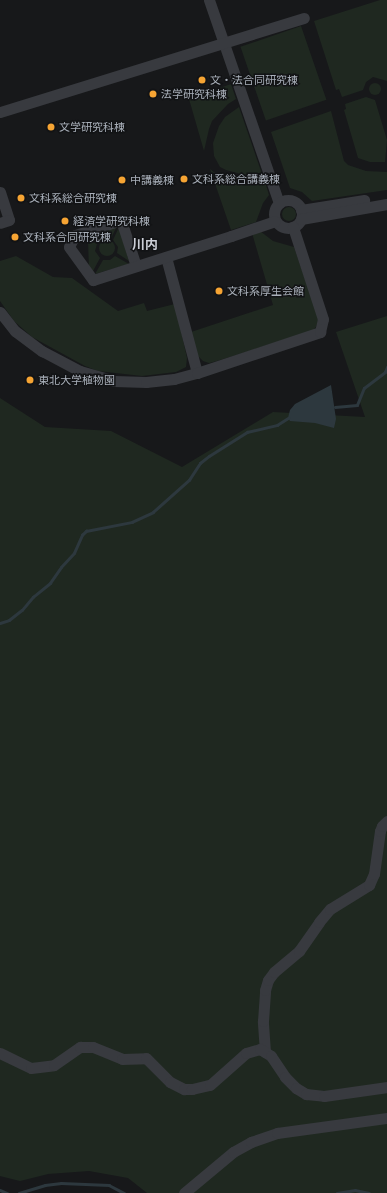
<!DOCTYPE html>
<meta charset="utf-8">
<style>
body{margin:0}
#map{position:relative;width:387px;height:1193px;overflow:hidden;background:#17181a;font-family:"Exo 2","Noto Sans JP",sans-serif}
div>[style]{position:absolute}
.green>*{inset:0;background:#1f2820;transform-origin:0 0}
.round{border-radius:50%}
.water>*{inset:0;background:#2d383e}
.stream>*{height:2.5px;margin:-1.25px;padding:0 1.25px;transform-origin:1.25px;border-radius:1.25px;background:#2d383e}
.minor>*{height:11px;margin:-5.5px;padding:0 5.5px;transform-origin:5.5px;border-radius:5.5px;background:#383a3f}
.minor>.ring{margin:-5.5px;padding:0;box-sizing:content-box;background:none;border:11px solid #383a3f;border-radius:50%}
.dots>*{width:11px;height:11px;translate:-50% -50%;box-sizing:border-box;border:2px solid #121315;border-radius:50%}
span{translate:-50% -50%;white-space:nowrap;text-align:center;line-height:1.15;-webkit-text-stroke:3px #121315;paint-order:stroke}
.poi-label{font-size:11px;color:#a9b0ba}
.left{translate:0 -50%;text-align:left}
.quarter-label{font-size:13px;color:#cbced6;font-weight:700}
</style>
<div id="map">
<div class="green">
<div style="clip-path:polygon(380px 0,387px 0,387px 81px,373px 77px,366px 82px,363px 90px,342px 97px,339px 89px,336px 90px,314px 21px)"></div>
<div style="left:301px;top:26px;width:78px;height:64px;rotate:71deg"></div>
<div class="round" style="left:369px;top:83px;width:12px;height:12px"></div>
<div style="clip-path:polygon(231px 84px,236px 99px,228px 104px,212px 121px,209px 129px,204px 151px,189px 99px)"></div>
<div style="clip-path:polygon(366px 97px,375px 100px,387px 140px,385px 162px,370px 162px,358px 158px,344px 110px,346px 109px,345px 104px)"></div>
<div style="clip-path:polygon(239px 107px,263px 177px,241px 174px,226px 170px,220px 167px,214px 156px,213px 143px,219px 126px,225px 117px)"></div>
<div style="clip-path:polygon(331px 111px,344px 161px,348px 165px,366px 171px,387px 172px,387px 190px,312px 201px,302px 192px,290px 188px,271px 132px)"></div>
<div style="clip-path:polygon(210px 169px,220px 177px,228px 179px,247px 184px,266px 185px,269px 195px,263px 203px,256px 222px,231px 230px)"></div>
<div class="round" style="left:282px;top:207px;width:14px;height:14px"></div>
<div style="clip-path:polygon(117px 226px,111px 238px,103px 238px,98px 242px,84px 234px)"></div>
<div style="clip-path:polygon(119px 227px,129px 261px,117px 253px,118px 247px,113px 240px)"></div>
<div style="clip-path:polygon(260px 231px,273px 241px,294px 247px,317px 314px,319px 318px,316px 327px,312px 331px,217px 361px,209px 363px,203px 361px,198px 356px,191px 332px,273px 305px,252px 233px)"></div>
<div class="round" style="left:99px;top:240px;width:16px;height:16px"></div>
<div style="clip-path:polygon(88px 240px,97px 244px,95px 251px,100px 258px,92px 273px,89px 271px)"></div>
<div style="clip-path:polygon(16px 256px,53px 277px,72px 278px,118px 311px,144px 303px,147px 311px,175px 304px,187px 358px,186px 367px,176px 372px,142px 376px,98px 371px,85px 366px,32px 337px,14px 321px,0 301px,0 261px)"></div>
<div style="clip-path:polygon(115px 256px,129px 264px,95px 274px,103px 260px,110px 260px)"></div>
<div style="clip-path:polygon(387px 316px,387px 1193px,147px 1193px,128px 1178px,89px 1171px,48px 1174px,20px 1181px,0 1176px,0 398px,45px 427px,111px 431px,182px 467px,273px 412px,365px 417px,336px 332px)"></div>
</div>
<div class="water">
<div style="clip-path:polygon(331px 385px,336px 419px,334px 428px,315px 423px,290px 421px,288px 418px,290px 410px,295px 404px)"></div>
</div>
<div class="stream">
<div style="left:335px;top:407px;width:22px;rotate:-5deg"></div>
<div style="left:357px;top:405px;width:18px;rotate:-68deg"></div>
<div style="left:364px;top:388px;width:26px;rotate:-37deg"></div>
<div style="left:385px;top:372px;width:5px;rotate:-68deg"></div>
<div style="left:0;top:623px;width:9px;rotate:-18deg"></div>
<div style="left:9px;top:620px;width:16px;rotate:-38deg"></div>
<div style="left:22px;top:610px;width:17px;rotate:-50deg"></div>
<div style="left:33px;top:597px;width:22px;rotate:-39deg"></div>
<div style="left:50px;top:583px;width:19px;rotate:-55deg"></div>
<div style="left:61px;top:567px;width:19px;rotate:-47deg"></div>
<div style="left:74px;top:553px;width:20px;rotate:-66deg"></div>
<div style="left:82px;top:535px;width:6px;rotate:-45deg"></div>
<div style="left:86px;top:531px;width:47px;rotate:-11.1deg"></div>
<div style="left:132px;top:522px;width:23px;rotate:-25deg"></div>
<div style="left:153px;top:512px;width:48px;rotate:-41.6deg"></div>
<div style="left:189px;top:480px;width:20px;rotate:-57deg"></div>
<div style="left:200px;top:463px;width:11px;rotate:-38deg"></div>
<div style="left:209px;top:456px;width:45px;rotate:-32.3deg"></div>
<div style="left:247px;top:432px;width:31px;rotate:-13deg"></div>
<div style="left:277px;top:425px;width:13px;rotate:-32deg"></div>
<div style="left:0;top:1190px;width:8px;rotate:23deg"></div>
<div style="left:19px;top:1193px;width:27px;rotate:-17deg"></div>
<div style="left:45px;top:1185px;width:16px;rotate:-7deg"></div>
<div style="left:61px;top:1183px;width:48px;rotate:2.4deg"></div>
<div style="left:109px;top:1185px;width:17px;rotate:28deg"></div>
<div style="left:337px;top:1193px;width:18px;rotate:-9deg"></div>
<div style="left:355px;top:1190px;width:14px;rotate:12deg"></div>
</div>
<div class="minor">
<div style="left:209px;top:0;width:215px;rotate:71deg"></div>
<div style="left:0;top:112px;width:318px;rotate:-17.2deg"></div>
<div style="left:0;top:192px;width:29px;rotate:72deg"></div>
<div style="left:9px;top:220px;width:9px;rotate:162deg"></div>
<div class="ring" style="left:274px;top:200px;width:17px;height:17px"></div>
<div style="left:301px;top:210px;width:64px;rotate:-9deg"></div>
<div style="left:301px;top:219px;width:87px;rotate:-9.9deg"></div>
<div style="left:166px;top:257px;width:120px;rotate:75deg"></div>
<div style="left:136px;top:266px;width:48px;rotate:-108.1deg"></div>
<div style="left:121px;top:220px;width:48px;rotate:161.9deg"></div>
<div style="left:75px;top:235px;width:13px;rotate:117deg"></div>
<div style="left:69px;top:247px;width:41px;rotate:54deg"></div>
<div style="left:93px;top:280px;width:145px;rotate:-17.7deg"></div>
<div style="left:231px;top:236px;width:46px;rotate:-18.8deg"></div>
<div style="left:0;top:312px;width:24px;rotate:52deg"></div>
<div style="left:15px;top:331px;width:34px;rotate:37deg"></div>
<div style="left:42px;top:351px;width:43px;rotate:27.8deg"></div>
<div style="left:80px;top:371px;width:35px;rotate:16deg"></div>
<div style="left:114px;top:381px;width:32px;rotate:2deg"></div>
<div style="left:146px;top:382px;width:28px;rotate:-6deg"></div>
<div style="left:174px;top:379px;width:24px;rotate:-15deg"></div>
<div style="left:197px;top:373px;width:130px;rotate:-18.4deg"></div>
<div style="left:320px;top:332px;width:13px;rotate:-77deg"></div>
<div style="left:323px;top:319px;width:97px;rotate:-108.1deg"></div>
<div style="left:265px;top:1052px;width:31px;rotate:-94deg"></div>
<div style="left:263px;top:1021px;width:31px;rotate:-86deg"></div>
<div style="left:265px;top:990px;width:10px;rotate:-73deg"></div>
<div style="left:268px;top:980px;width:10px;rotate:-53deg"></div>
<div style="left:274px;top:972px;width:33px;rotate:-40deg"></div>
<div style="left:299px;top:951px;width:35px;rotate:-55deg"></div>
<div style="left:319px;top:922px;width:17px;rotate:-50deg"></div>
<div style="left:330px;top:909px;width:46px;rotate:-31.6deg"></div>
<div style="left:369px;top:885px;width:12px;rotate:-66deg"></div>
<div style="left:374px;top:874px;width:43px;rotate:-82.1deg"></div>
<div style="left:380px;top:831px;width:5px;rotate:-68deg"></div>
<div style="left:382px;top:826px;width:7px;rotate:-45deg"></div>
<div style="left:0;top:1053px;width:34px;rotate:26deg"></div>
<div style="left:31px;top:1068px;width:23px;rotate:-7deg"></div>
<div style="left:54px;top:1065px;width:32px;rotate:-35deg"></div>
<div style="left:80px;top:1047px;width:13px"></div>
<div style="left:93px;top:1047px;width:31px;rotate:22deg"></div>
<div style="left:122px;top:1059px;width:24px;rotate:-2deg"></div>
<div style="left:146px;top:1058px;width:34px;rotate:45deg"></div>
<div style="left:170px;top:1082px;width:16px;rotate:27deg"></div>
<div style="left:184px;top:1089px;width:8px"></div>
<div style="left:192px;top:1089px;width:18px;rotate:-13deg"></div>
<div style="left:210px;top:1085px;width:48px;rotate:-41.6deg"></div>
<div style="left:246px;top:1053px;width:15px;rotate:-16deg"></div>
<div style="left:260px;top:1049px;width:13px;rotate:32deg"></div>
<div style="left:271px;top:1056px;width:25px;rotate:56deg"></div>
<div style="left:285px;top:1077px;width:16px;rotate:45deg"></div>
<div style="left:296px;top:1088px;width:12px;rotate:31deg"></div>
<div style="left:306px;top:1094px;width:18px;rotate:6deg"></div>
<div style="left:324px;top:1096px;width:64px;rotate:-8.1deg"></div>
<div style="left:184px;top:1193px;width:64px;rotate:-39.9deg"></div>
<div style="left:233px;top:1152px;width:21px;rotate:-29deg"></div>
<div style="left:251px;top:1142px;width:28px;rotate:-19deg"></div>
<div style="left:277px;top:1133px;width:111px;rotate:-7.8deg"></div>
</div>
<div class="dots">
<div style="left:202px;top:80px;background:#f6a433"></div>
<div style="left:153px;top:94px;background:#f6a433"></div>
<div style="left:51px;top:127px;background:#f6a433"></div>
<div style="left:184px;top:179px;background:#f6a433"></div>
<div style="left:122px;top:180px;background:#f6a433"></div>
<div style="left:21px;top:198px;background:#f6a433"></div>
<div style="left:65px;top:221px;background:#f6a433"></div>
<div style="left:15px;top:237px;background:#f6a433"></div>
<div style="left:219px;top:291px;background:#f6a433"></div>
<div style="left:30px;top:380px;background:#f6a433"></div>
</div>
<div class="poi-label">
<span class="left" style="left:210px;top:80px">文・法合同研究棟</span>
<span class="left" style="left:161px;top:94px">法学研究科棟</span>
<span class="left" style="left:59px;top:127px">文学研究科棟</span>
<span class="left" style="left:192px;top:179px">文科系総合講義棟</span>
<span class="left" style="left:130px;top:180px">中講義棟</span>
<span class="left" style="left:29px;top:198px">文科系総合研究棟</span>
<span class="left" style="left:73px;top:221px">経済学研究科棟</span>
<span class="left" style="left:23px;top:237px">文科系合同研究棟</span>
<span class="left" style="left:227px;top:291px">文科系厚生会館</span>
<span class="left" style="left:38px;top:380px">東北大学植物園</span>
</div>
<div class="quarter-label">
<span style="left:145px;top:244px">川内</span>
</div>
</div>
